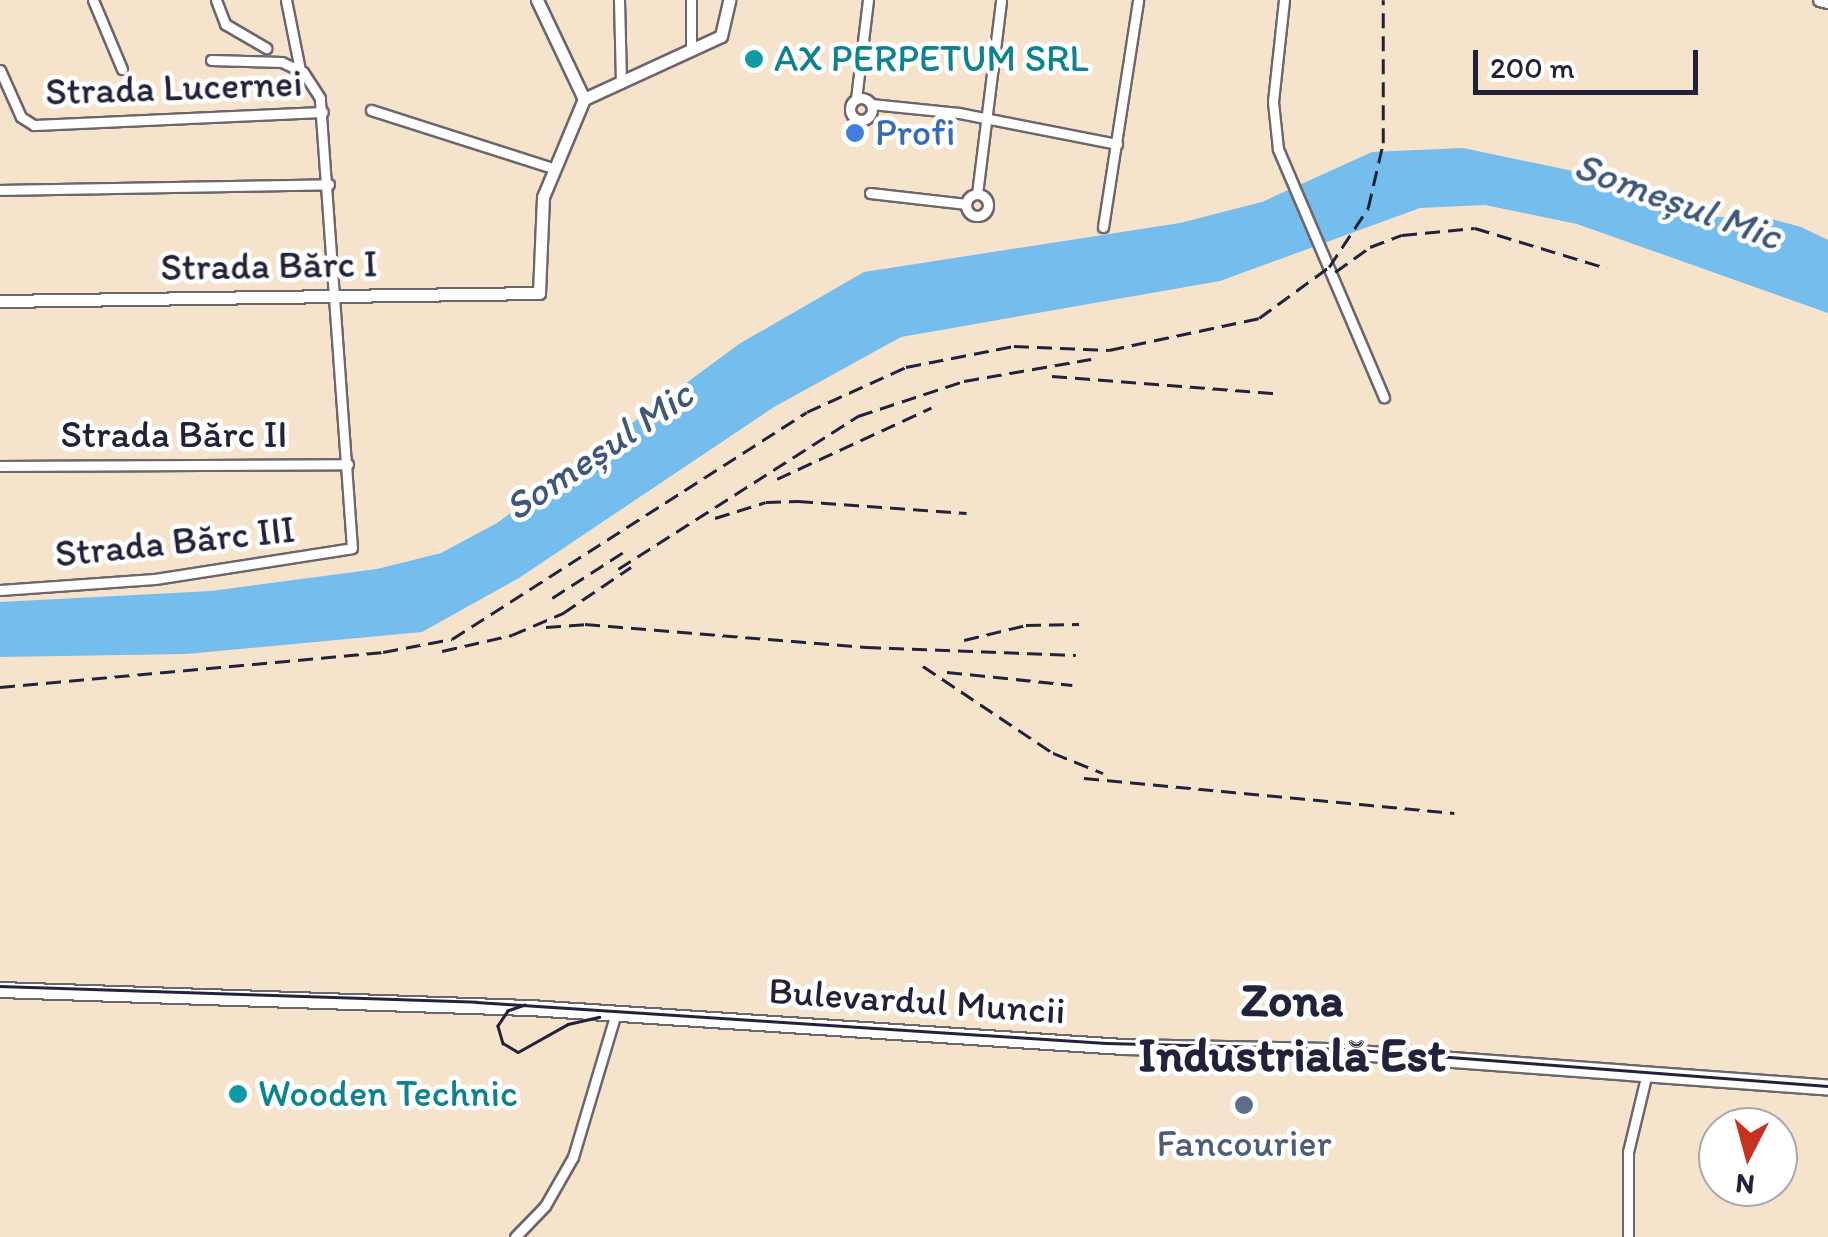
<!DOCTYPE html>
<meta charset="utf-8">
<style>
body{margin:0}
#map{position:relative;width:1828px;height:1237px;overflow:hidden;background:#f6e3cc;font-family:Itim,sans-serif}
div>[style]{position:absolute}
.water>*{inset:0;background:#74bdec}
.roads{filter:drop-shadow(2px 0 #6c666e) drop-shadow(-2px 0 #6c666e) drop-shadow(0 2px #6c666e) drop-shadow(0 -2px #6c666e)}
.minor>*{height:9px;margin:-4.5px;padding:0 4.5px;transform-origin:4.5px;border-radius:4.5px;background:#fff}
.minor>.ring{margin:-4.5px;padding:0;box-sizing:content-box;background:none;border:9px solid #fff;border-radius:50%}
.tertiary>*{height:11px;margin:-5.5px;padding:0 5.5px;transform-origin:5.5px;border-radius:5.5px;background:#fff}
.secondary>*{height:12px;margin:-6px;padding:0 6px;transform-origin:6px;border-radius:6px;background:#fff}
.primary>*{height:14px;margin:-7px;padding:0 7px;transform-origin:7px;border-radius:7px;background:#fff}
.tram>*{height:2.5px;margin:-1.25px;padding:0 1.25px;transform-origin:1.25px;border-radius:1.25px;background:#22223b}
.rail>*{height:2.5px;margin-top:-1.25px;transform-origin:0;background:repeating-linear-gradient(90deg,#22223b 0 15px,transparent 0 23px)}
.dots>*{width:28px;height:28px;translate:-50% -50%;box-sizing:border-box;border:5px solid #fff;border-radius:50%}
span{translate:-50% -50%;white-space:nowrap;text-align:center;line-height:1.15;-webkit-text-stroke:9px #fff;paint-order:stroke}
.culture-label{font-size:38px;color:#0d838f}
.left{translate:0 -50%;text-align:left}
.street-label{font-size:38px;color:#22223b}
.shop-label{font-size:38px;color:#366cbe}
.service-label{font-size:38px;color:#4e5e75}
.water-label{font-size:40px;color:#3f5879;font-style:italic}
.district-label{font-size:48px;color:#22223b;font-weight:700}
.north{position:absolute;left:1698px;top:1107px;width:100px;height:100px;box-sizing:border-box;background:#fff;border:2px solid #a7a7b1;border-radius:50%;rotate:186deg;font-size:28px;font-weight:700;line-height:40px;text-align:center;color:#22223b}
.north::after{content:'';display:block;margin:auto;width:35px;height:45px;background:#c8321e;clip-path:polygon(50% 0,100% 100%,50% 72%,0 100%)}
.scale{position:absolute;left:1473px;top:50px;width:225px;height:45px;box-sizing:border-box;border:5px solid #22223b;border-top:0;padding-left:12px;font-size:30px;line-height:35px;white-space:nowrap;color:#22223b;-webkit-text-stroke:8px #fff;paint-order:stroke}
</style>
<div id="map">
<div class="water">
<div style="clip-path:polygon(1463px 148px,1597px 176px,1699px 217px,1764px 217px,1801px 227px,1828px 240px,1828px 313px,1577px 224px,1485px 205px,1420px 208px,1220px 281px,901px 337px,774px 407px,519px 578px,422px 632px,186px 654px,0 657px,0 602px,211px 591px,377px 569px,441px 553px,497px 523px,739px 344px,864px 272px,1180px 223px,1262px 202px,1372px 152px)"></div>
</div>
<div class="roads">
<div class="minor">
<div style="left:93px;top:0;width:75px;rotate:67.2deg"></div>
<div style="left:216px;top:0;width:26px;rotate:69deg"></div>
<div style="left:225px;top:24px;width:48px;rotate:30.3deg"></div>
<div style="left:286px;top:0;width:71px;rotate:78.7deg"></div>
<div style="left:619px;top:0;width:83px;rotate:88.6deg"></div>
<div style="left:691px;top:0;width:50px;rotate:90deg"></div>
<div style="left:1284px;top:0;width:103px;rotate:96.2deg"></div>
<div style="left:1273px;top:102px;width:47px;rotate:83.9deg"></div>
<div style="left:1278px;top:149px;width:270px;rotate:66.9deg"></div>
<div style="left:0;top:70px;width:51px;rotate:65.9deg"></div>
<div style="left:21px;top:117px;width:15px;rotate:32deg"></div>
<div style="left:34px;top:125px;width:289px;rotate:-2.6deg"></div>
<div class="ring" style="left:850px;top:98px;width:13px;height:13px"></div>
<div style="left:856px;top:99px;width:100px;rotate:-83.1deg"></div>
<div style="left:871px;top:104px;width:88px;rotate:5.8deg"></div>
<div style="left:959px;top:113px;width:161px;rotate:11.1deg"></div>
<div style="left:371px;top:110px;width:191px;rotate:17.7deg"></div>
<div style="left:0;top:190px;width:329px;rotate:-1deg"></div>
<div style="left:870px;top:193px;width:97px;rotate:6.5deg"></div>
<div style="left:977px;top:194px;width:195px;rotate:-82.9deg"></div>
<div class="ring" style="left:966px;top:194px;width:13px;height:13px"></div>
<div style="left:1103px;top:227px;width:230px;rotate:-81.2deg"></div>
<div style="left:0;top:466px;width:348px;rotate:-0.3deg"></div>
<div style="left:0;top:590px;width:155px;rotate:-4.1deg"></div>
<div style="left:155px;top:579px;width:199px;rotate:-8.9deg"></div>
<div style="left:352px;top:548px;width:451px;rotate:-94.1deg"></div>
<div style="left:320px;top:98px;width:31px;rotate:-123deg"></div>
<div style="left:303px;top:72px;width:23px;rotate:-155deg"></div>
<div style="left:282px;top:62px;width:71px;rotate:-178.4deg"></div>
<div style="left:515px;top:1237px;width:43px;rotate:-45.9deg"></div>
<div style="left:545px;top:1206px;width:56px;rotate:-60.3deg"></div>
<div style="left:573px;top:1157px;width:150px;rotate:-73.4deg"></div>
<div style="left:1628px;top:1237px;width:85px;rotate:-90deg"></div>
<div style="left:1628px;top:1152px;width:81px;rotate:-76.5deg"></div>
</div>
<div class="tertiary">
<div style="left:537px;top:0;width:110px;rotate:64.6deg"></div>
<div style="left:584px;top:99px;width:151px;rotate:-24.7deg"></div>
<div style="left:721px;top:36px;width:37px;rotate:-77deg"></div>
<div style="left:0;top:301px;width:539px;rotate:-0.85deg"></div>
<div style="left:539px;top:293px;width:96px;rotate:-87.6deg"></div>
<div style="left:543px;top:197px;width:106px;rotate:-67.3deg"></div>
</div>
<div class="secondary">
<div style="left:1820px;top:0;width:8px;rotate:14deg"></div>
</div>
<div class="primary">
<div style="left:0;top:990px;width:530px;rotate:1.95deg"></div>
<div style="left:530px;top:1008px;width:594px;rotate:3.76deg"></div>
<div style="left:1123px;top:1047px;width:207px;rotate:1.1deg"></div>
<div style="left:1330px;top:1051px;width:499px;rotate:4.2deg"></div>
</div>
</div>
<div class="tram">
<div style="left:0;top:986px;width:476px;rotate:1.9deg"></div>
<div style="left:476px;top:1002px;width:631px;rotate:3.72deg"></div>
<div style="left:1106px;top:1043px;width:241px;rotate:1.4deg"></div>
<div style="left:1347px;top:1049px;width:482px;rotate:4.4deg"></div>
<div style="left:525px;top:1005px;width:18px;rotate:161deg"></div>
<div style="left:508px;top:1011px;width:18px;rotate:124deg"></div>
<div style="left:498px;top:1026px;width:18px;rotate:74deg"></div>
<div style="left:503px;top:1043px;width:17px;rotate:31deg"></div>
<div style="left:518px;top:1052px;width:57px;rotate:-29.2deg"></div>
<div style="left:568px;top:1024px;width:32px;rotate:-13deg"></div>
</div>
<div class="rail">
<div style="left:1335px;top:272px;width:43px;rotate:-35.5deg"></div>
<div style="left:1370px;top:247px;width:34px;rotate:-21deg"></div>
<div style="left:1402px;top:235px;width:73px;rotate:-5.5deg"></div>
<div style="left:1475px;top:228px;width:138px;rotate:16.9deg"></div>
<div style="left:1052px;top:376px;width:224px;rotate:4.4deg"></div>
<div style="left:777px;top:479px;width:170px;rotate:-24.8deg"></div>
<div style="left:715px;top:518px;width:53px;rotate:-17.4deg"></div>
<div style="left:766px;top:502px;width:32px;rotate:-2deg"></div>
<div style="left:798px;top:501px;width:169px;rotate:4.1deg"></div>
<div style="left:618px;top:569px;width:285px;rotate:-32.5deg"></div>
<div style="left:858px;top:416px;width:112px;rotate:-18.3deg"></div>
<div style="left:964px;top:381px;width:129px;rotate:-9.8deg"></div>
<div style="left:552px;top:598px;width:90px;rotate:-32.8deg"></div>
<div style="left:546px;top:627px;width:39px;rotate:-4deg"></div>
<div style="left:585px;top:624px;width:282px;rotate:4.7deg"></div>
<div style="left:866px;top:647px;width:210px;rotate:2.2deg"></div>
<div style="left:964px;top:640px;width:64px;rotate:-13.6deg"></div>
<div style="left:1026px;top:625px;width:53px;rotate:-1.1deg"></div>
<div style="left:442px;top:651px;width:72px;rotate:-12.9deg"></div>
<div style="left:512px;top:635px;width:56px;rotate:-23.3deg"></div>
<div style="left:563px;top:613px;width:82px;rotate:-34.1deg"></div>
<div style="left:923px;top:666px;width:156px;rotate:33.8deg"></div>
<div style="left:1053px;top:753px;width:54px;rotate:21.8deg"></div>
<div style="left:947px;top:672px;width:126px;rotate:5.9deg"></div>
<div style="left:0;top:687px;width:385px;rotate:-5.2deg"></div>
<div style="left:383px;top:652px;width:70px;rotate:-10.7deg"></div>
<div style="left:452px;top:639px;width:421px;rotate:-32.6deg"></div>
<div style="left:807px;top:412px;width:109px;rotate:-24.4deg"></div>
<div style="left:906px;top:367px;width:110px;rotate:-11deg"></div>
<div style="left:1014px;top:346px;width:95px;rotate:2.4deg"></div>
<div style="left:1109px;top:350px;width:153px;rotate:-12deg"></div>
<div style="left:1259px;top:318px;width:87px;rotate:-36.1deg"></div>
<div style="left:1329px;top:267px;width:71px;rotate:-56.5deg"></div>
<div style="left:1368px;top:208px;width:67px;rotate:-77deg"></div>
<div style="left:1383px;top:143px;width:143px;rotate:-90deg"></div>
<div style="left:1084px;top:778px;width:372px;rotate:5.4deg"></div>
</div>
<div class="dots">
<div style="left:754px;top:59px;background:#0f9aa8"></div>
<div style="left:855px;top:133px;background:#3f7fe0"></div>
<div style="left:238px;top:1094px;background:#0f9aa8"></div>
<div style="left:1244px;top:1105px;background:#5c6f8a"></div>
</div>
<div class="culture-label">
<span class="left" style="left:774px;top:59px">AX PERPETUM SRL</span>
<span class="left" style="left:258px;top:1094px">Wooden Technic</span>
</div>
<div class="street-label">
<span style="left:174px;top:88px;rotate:-2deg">Strada Lucernei</span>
<span style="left:269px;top:266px;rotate:-1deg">Strada Bărc I</span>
<span style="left:174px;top:435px">Strada Bărc II</span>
<span style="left:175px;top:542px;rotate:-6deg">Strada Bărc III</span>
<span style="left:917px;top:1001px;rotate:4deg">Bulevardul Muncii</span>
</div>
<div class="shop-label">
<span class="left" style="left:875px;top:133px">Profi</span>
</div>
<div class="service-label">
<span style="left:1244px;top:1144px">Fancourier</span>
</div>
<div class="water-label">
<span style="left:1678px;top:200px;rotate:20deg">Someșul Mic</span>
<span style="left:598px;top:450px;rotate:-34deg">Someșul Mic</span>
</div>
<div class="district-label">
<span style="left:1292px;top:1027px">Zona<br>Industrială Est</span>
</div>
<div class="north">N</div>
<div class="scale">200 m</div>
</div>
